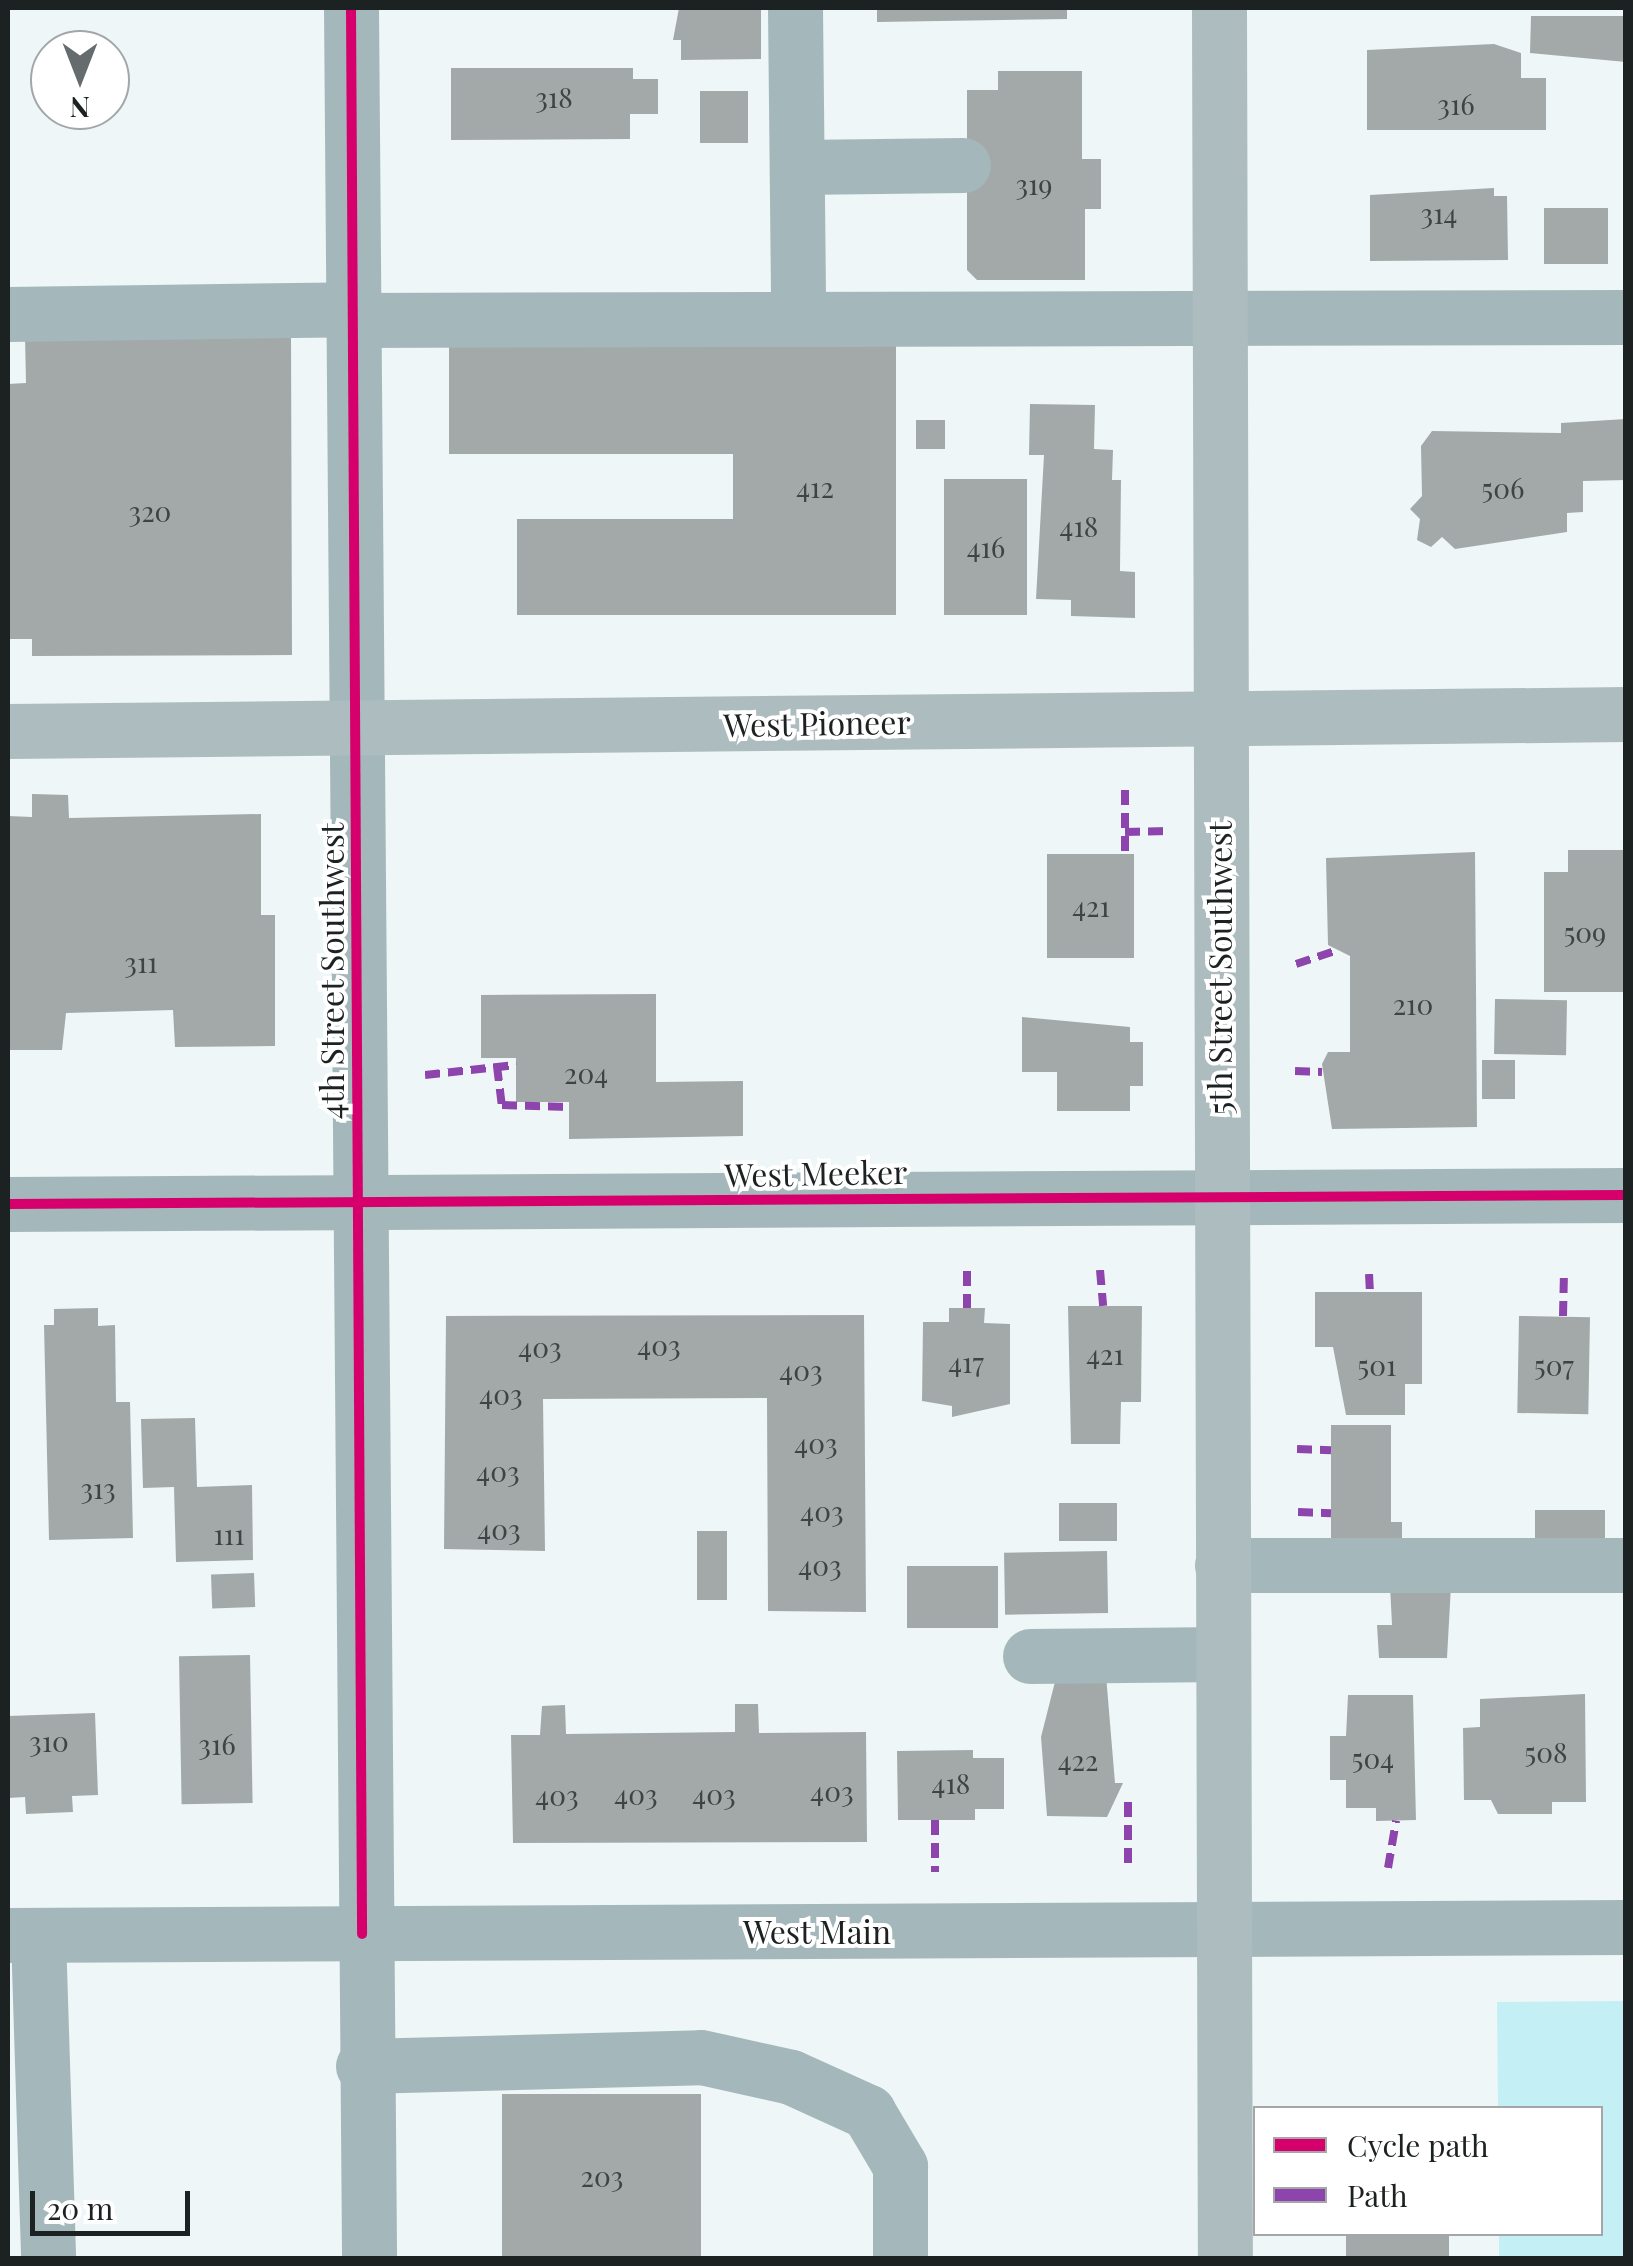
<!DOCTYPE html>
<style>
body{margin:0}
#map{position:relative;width:1633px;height:2266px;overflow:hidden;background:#eef6f7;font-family:"Playfair Display",serif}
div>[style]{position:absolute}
.green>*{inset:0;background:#c4eff5}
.building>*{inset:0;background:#a3a9a9;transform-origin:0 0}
.minor>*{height:55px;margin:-27.5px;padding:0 27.5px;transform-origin:27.5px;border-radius:27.5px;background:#a4b8bb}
.major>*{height:55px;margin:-27.5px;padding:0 27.5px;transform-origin:27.5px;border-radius:27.5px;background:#adbcbe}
.quiet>*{height:8px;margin-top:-4px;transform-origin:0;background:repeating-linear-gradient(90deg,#8e44ad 0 15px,transparent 0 23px)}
.cycleway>*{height:10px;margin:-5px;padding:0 5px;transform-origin:5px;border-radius:5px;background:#d6006c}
span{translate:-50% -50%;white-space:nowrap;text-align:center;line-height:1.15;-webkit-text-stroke:8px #fff;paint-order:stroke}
.number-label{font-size:28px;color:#3e4344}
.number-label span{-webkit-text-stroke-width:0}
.street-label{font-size:32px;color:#1c2122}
.frame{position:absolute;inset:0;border:10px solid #1c2122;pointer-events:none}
.legend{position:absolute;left:1253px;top:2106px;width:350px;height:130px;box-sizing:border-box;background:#fff;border:2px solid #a4a6a7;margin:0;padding:12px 18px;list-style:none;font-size:30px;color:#1c2122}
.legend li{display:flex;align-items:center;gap:20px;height:50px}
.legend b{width:50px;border:2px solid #a4a6a7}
.north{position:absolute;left:30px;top:30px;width:100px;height:100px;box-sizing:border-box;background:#fff;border:2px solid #a4a6a7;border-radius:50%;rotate:180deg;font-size:28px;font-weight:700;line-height:40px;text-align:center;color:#1c2122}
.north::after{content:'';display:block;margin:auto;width:35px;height:45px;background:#666c6d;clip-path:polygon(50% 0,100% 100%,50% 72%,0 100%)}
.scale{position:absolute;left:30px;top:2191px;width:160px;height:45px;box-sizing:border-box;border:5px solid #1c2122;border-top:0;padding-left:12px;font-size:30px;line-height:35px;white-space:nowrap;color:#1c2122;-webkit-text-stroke:8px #fff;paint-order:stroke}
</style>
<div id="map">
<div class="green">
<div style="clip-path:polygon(1625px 2001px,1625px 2258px,1499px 2258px,1499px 2234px,1600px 2234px,1600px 2108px,1498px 2108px,1497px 2002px)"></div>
</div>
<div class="building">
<div style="clip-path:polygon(679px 8px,761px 8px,761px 59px,681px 60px,681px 40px,673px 40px)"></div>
<div style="clip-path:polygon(877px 8px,1067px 8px,1067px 19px,877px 22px)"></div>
<div style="clip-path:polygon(1531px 16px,1626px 16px,1626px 62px,1530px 53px)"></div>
<div style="clip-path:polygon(1494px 44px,1521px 53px,1521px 78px,1546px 78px,1546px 130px,1367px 130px,1367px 50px)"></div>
<div style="clip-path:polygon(451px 68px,633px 68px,633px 79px,658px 79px,658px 114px,630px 114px,630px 139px,451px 140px)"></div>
<div style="clip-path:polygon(998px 71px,1082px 71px,1082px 159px,1101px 159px,1101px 209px,1085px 209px,1085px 280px,977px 280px,967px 270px,967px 90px,998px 90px)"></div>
<div style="left:700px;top:91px;width:48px;height:52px"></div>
<div style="clip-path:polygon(1494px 188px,1494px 196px,1507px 196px,1508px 260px,1370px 261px,1370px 195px)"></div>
<div style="left:1544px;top:208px;width:64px;height:56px"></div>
<div style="clip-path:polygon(291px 335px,292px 655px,32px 656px,32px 639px,8px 639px,8px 384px,26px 383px,25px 336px)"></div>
<div style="clip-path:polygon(449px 343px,896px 343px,896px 615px,517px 615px,517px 519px,733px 519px,733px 454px,449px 454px)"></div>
<div style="clip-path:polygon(1030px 404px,1095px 405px,1094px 449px,1113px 450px,1112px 480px,1121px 480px,1120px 571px,1135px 572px,1135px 618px,1071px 616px,1071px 600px,1036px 599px,1044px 455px,1029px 455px)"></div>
<div style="clip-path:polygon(1626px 419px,1626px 480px,1583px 481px,1583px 512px,1567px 513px,1567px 532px,1455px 549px,1442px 537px,1431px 547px,1417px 540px,1420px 519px,1410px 509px,1422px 496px,1421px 446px,1432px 431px,1561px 433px,1561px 423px)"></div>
<div style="left:916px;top:420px;width:29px;height:29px"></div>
<div style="left:944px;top:479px;width:83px;height:136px"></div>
<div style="clip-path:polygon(32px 794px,68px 795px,69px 818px,261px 814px,261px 915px,275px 915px,275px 1046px,175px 1047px,173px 1010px,66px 1013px,62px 1050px,8px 1050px,8px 816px,32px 817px)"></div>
<div style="clip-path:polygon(1568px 850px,1626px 850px,1626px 992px,1544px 992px,1544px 872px,1568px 872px)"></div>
<div style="clip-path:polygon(1475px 852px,1477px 1127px,1332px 1129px,1322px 1064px,1328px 1052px,1350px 1052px,1350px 956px,1328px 945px,1326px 858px)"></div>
<div style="left:1047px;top:854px;width:87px;height:104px"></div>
<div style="clip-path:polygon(656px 994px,656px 1082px,743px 1081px,743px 1136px,569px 1139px,569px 1102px,516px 1102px,516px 1058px,481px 1058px,481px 995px)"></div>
<div style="left:1495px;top:999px;width:72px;height:55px;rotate:1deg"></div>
<div style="clip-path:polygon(1022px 1017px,1130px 1027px,1130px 1042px,1143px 1042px,1143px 1086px,1130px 1086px,1130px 1111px,1057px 1111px,1057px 1072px,1022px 1072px)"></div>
<div style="left:1482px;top:1060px;width:33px;height:39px"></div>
<div style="clip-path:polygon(1315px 1292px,1422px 1292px,1422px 1384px,1405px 1384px,1405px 1415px,1346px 1415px,1333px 1347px,1315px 1347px)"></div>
<div style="clip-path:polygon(1068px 1306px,1142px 1306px,1141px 1402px,1121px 1402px,1120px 1444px,1071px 1444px)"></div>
<div style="clip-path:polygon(98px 1308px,98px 1326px,115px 1325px,116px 1402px,130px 1402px,133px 1538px,49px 1540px,44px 1325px,54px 1325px,54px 1309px)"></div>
<div style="clip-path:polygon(949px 1308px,985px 1308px,984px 1323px,1010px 1324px,1010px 1404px,952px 1417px,952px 1406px,922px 1401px,923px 1322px,949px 1322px)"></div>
<div style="clip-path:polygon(864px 1315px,866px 1612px,768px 1611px,767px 1398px,543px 1399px,545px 1551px,444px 1549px,446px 1316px)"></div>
<div style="left:1519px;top:1316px;width:71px;height:97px;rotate:1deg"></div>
<div style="clip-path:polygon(195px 1418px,197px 1487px,252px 1485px,253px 1560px,176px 1562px,174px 1487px,143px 1488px,141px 1419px)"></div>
<div style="clip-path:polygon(1331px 1425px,1391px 1425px,1391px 1522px,1402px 1522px,1402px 1551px,1331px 1553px)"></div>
<div style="left:1059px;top:1503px;width:58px;height:38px"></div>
<div style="left:1535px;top:1510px;width:70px;height:41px"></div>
<div style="left:697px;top:1531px;width:30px;height:69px"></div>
<div style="left:1107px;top:1551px;width:62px;height:103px;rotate:89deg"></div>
<div style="left:998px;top:1566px;width:62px;height:91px;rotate:90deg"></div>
<div style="left:254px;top:1573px;width:34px;height:43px;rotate:88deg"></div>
<div style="clip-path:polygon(1390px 1585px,1451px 1585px,1447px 1658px,1379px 1658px,1377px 1625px,1392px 1625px)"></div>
<div style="left:250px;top:1655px;width:148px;height:71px;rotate:89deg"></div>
<div style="clip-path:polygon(1060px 1662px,1105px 1663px,1115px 1783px,1123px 1783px,1107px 1817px,1047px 1816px,1041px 1737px)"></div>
<div style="clip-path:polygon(1585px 1694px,1586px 1802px,1552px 1802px,1552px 1814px,1498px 1814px,1491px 1800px,1464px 1800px,1463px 1728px,1480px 1727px,1480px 1699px)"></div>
<div style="clip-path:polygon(1348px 1695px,1413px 1695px,1416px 1820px,1376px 1821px,1376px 1808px,1346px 1808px,1346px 1780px,1330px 1780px,1330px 1736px,1346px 1736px)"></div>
<div style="clip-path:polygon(735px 1704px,758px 1704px,759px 1733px,866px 1732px,867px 1842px,513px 1843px,511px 1735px,540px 1735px,542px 1706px,565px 1705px,566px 1734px,735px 1732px)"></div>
<div style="clip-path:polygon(95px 1713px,98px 1795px,72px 1796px,73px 1812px,26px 1814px,25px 1797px,8px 1798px,8px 1716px)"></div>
<div style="clip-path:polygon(973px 1750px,973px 1758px,1004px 1758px,1004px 1809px,975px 1809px,975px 1820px,898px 1820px,897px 1751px)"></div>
<div style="left:502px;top:2094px;width:199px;height:164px"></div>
<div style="left:1346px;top:2234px;width:103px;height:25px"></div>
</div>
<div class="minor">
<div style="left:351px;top:8px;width:2250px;rotate:89.54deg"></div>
<div style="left:795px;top:8px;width:310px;rotate:89.4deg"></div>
<div style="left:797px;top:167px;width:166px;rotate:-0.7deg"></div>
<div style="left:8px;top:314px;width:345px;rotate:-0.8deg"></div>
<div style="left:353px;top:320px;width:1273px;rotate:-0.14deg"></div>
<div style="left:8px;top:1204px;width:1618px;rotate:-0.32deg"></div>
<div style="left:1222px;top:1565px;width:404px"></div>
<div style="left:1030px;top:1656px;width:192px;rotate:-0.6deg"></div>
<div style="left:8px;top:1935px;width:1618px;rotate:-0.28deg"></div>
<div style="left:38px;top:1935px;width:323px;rotate:88.2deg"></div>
<div style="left:363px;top:2066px;width:338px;rotate:-1.5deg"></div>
<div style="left:701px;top:2057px;width:92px;rotate:12.5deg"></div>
<div style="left:791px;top:2077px;width:85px;rotate:24.4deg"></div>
<div style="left:868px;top:2112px;width:63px;rotate:59.3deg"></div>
<div style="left:900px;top:2166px;width:92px;rotate:90deg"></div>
</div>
<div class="major">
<div style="left:1219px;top:8px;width:2250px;rotate:89.85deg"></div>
<div style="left:8px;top:731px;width:1618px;rotate:-0.6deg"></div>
</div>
<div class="quiet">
<div style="left:1125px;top:790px;width:64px;rotate:90deg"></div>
<div style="left:1125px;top:832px;width:44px;rotate:-1.3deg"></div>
<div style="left:1296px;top:964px;width:41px;rotate:-18.4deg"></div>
<div style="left:497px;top:1066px;width:39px;rotate:83deg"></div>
<div style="left:502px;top:1105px;width:67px;rotate:1.7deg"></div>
<div style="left:1295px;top:1071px;width:27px;rotate:2deg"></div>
<div style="left:425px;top:1075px;width:92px;rotate:-6.3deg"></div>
<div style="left:1100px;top:1270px;width:36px;rotate:85deg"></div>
<div style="left:967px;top:1271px;width:37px;rotate:90deg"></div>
<div style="left:1369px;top:1274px;width:18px;rotate:87deg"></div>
<div style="left:1563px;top:1316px;width:45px;rotate:-88.7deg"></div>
<div style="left:1297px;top:1449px;width:34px;rotate:2deg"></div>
<div style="left:1298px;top:1512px;width:33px;rotate:2deg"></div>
<div style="left:1128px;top:1802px;width:69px;rotate:90deg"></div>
<div style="left:935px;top:1820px;width:52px;rotate:90deg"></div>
<div style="left:1388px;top:1868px;width:48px;rotate:-80.3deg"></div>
</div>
<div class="cycleway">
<div style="left:351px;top:8px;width:1926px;rotate:89.67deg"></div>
<div style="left:8px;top:1204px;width:1618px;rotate:-0.32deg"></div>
</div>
<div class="number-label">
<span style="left:554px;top:97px">318</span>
<span style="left:1456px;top:104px">316</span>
<span style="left:1034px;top:184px">319</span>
<span style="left:1439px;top:213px">314</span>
<span style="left:815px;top:487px">412</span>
<span style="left:1503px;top:488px">506</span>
<span style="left:150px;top:511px">320</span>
<span style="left:1079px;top:526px">418</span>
<span style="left:986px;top:547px">416</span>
<span style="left:1091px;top:906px">421</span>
<span style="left:1585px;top:932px">509</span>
<span style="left:141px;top:962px">311</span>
<span style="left:1413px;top:1004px">210</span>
<span style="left:586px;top:1073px">204</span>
<span style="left:659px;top:1345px">403</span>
<span style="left:540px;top:1347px">403</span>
<span style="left:1105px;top:1354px">421</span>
<span style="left:966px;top:1362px">417</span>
<span style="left:1377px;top:1365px">501</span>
<span style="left:1554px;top:1365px">507</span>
<span style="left:801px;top:1370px">403</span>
<span style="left:501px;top:1394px">403</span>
<span style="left:816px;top:1443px">403</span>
<span style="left:498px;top:1471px">403</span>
<span style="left:98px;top:1488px">313</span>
<span style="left:822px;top:1511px">403</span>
<span style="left:499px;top:1529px">403</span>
<span style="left:229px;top:1534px">111</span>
<span style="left:820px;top:1565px">403</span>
<span style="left:49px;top:1741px">310</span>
<span style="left:217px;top:1744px">316</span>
<span style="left:1546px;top:1752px">508</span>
<span style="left:1373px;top:1758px">504</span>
<span style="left:1078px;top:1760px">422</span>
<span style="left:951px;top:1783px">418</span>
<span style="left:832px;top:1791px">403</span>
<span style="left:636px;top:1794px">403</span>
<span style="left:714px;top:1794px">403</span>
<span style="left:557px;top:1795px">403</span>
<span style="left:602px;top:2176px">203</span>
</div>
<div class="street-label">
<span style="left:817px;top:723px;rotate:-1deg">West Pioneer</span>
<span style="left:1219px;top:968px;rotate:-90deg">5th Street Southwest</span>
<span style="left:331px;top:971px;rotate:-90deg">4th Street Southwest</span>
<span style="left:816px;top:1173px;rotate:-1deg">West Meeker</span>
<span style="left:817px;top:1931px">West Main</span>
</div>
<div class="frame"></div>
<ul class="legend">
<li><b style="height:12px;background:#d6006c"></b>Cycle path</li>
<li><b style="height:12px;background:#8e44ad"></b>Path</li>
</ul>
<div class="north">N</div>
<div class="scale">20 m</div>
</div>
